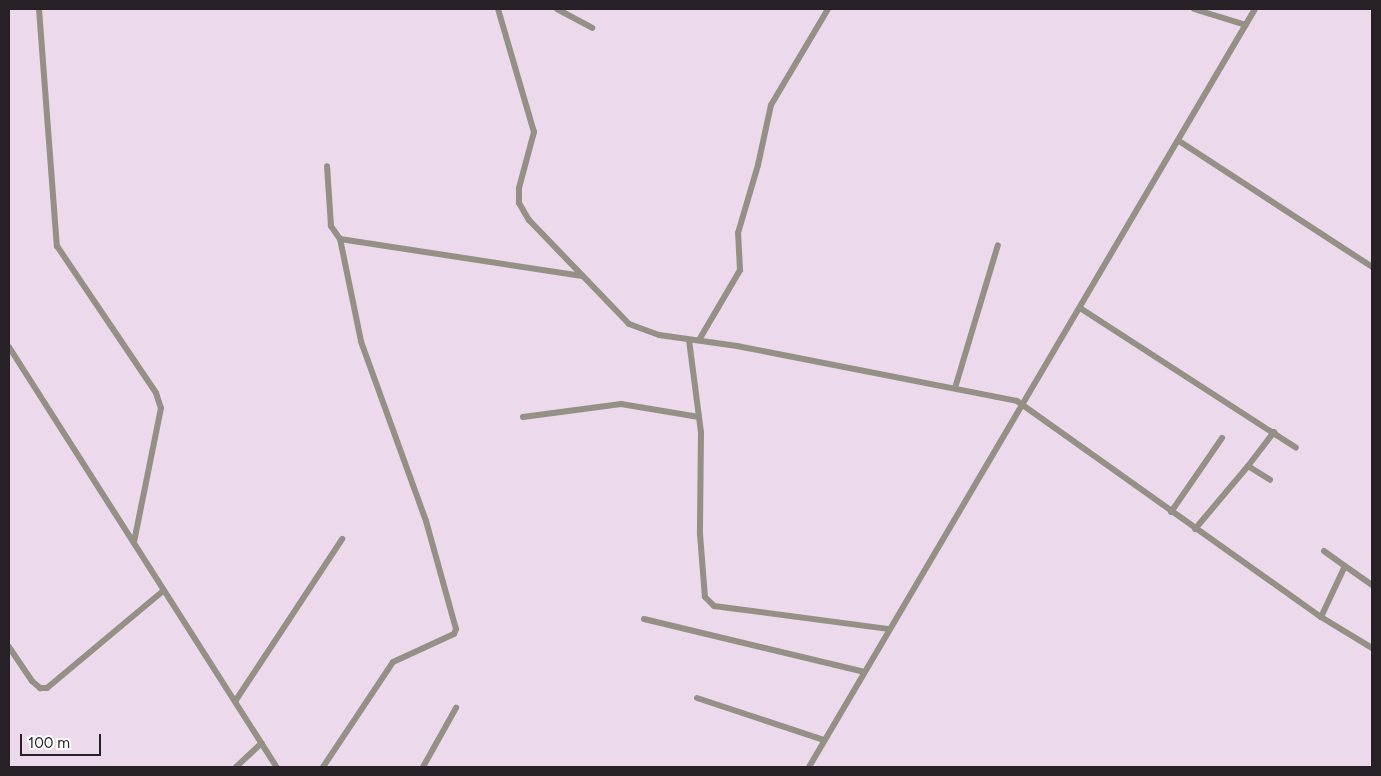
<!DOCTYPE html>
<style>
body{margin:0}
#map{position:relative;width:1381px;height:776px;overflow:hidden;background:#ecd9ec;font-family:Figtree,sans-serif}
div>[style]{position:absolute}
.street>*{height:6px;margin:-3px;padding:0 3px;transform-origin:3px;border-radius:3px;background:#949086}
span{translate:-50% -50%;white-space:nowrap;text-align:center;line-height:1.15;-webkit-text-stroke:5px #fff;paint-order:stroke}
.frame{position:absolute;inset:0;border:10px solid #272027;pointer-events:none}
.scale{position:absolute;left:20px;top:734px;width:81px;height:22px;box-sizing:border-box;border:2px solid #272027;border-top:0;padding-left:6px;font-size:15px;line-height:18px;white-space:nowrap;color:#272027;-webkit-text-stroke:4px #fff;paint-order:stroke}
</style>
<div id="map">
<div class="street">
<div style="left:39px;top:9px;width:238px;rotate:85.7deg"></div>
<div style="left:57px;top:246px;width:177px;rotate:56deg"></div>
<div style="left:156px;top:393px;width:16px;rotate:72deg"></div>
<div style="left:161px;top:408px;width:137px;rotate:101.4deg"></div>
<div style="left:498px;top:9px;width:128px;rotate:73.7deg"></div>
<div style="left:534px;top:132px;width:58px;rotate:105deg"></div>
<div style="left:519px;top:188px;width:15px;rotate:90deg"></div>
<div style="left:519px;top:203px;width:20px;rotate:60deg"></div>
<div style="left:529px;top:220px;width:144px;rotate:46.1deg"></div>
<div style="left:629px;top:324px;width:32px;rotate:20deg"></div>
<div style="left:659px;top:335px;width:79px;rotate:8deg"></div>
<div style="left:737px;top:346px;width:285px;rotate:11.1deg"></div>
<div style="left:1017px;top:401px;width:373px;rotate:35.4deg"></div>
<div style="left:1321px;top:617px;width:60px;rotate:31.3deg"></div>
<div style="left:557px;top:9px;width:40px;rotate:28deg"></div>
<div style="left:1194px;top:9px;width:54px;rotate:17.1deg"></div>
<div style="left:1179px;top:141px;width:230px;rotate:33.1deg"></div>
<div style="left:340px;top:239px;width:245px;rotate:8.7deg"></div>
<div style="left:1080px;top:308px;width:257px;rotate:32.9deg"></div>
<div style="left:689px;top:340px;width:93px;rotate:82.6deg"></div>
<div style="left:701px;top:432px;width:102px;rotate:90.6deg"></div>
<div style="left:700px;top:534px;width:63px;rotate:85.5deg"></div>
<div style="left:705px;top:597px;width:13px;rotate:45deg"></div>
<div style="left:714px;top:606px;width:177px;rotate:7.5deg"></div>
<div style="left:699px;top:340px;width:81px;rotate:-59.6deg"></div>
<div style="left:740px;top:270px;width:37px;rotate:-93deg"></div>
<div style="left:738px;top:233px;width:71px;rotate:-73.6deg"></div>
<div style="left:758px;top:165px;width:61px;rotate:-77.8deg"></div>
<div style="left:771px;top:105px;width:112px;rotate:-59.3deg"></div>
<div style="left:9px;top:347px;width:498px;rotate:57.5deg"></div>
<div style="left:955px;top:388px;width:149px;rotate:-73.3deg"></div>
<div style="left:523px;top:417px;width:99px;rotate:-7.6deg"></div>
<div style="left:621px;top:404px;width:79px;rotate:9.5deg"></div>
<div style="left:1248px;top:466px;width:43px;rotate:-52.6deg"></div>
<div style="left:1171px;top:512px;width:90px;rotate:-55.4deg"></div>
<div style="left:1195px;top:529px;width:82px;rotate:-49.9deg"></div>
<div style="left:1248px;top:466px;width:26px;rotate:32deg"></div>
<div style="left:1324px;top:551px;width:26px;rotate:36deg"></div>
<div style="left:1321px;top:617px;width:56px;rotate:-64.8deg"></div>
<div style="left:1345px;top:566px;width:33px;rotate:35deg"></div>
<div style="left:644px;top:619px;width:226px;rotate:13.5deg"></div>
<div style="left:9px;top:647px;width:41px;rotate:55.9deg"></div>
<div style="left:32px;top:681px;width:11px;rotate:41deg"></div>
<div style="left:40px;top:688px;width:7px"></div>
<div style="left:47px;top:688px;width:150px;rotate:-39.9deg"></div>
<div style="left:697px;top:698px;width:134px;rotate:18.3deg"></div>
<div style="left:236px;top:700px;width:193px;rotate:-56.6deg"></div>
<div style="left:236px;top:767px;width:35px;rotate:-43deg"></div>
<div style="left:323px;top:767px;width:126px;rotate:-56.3deg"></div>
<div style="left:393px;top:662px;width:67px;rotate:-24.7deg"></div>
<div style="left:454px;top:634px;width:5px;rotate:-68deg"></div>
<div style="left:456px;top:629px;width:112px;rotate:-105.5deg"></div>
<div style="left:426px;top:521px;width:191px;rotate:-109.9deg"></div>
<div style="left:361px;top:341px;width:104px;rotate:-101.6deg"></div>
<div style="left:340px;top:239px;width:16px;rotate:-125deg"></div>
<div style="left:331px;top:226px;width:60px;rotate:-93.8deg"></div>
<div style="left:423px;top:767px;width:68px;rotate:-60.8deg"></div>
<div style="left:809px;top:767px;width:879px;rotate:-59.53deg"></div>
</div>
<div class="frame"></div>
<div class="scale">100 m</div>
</div>
